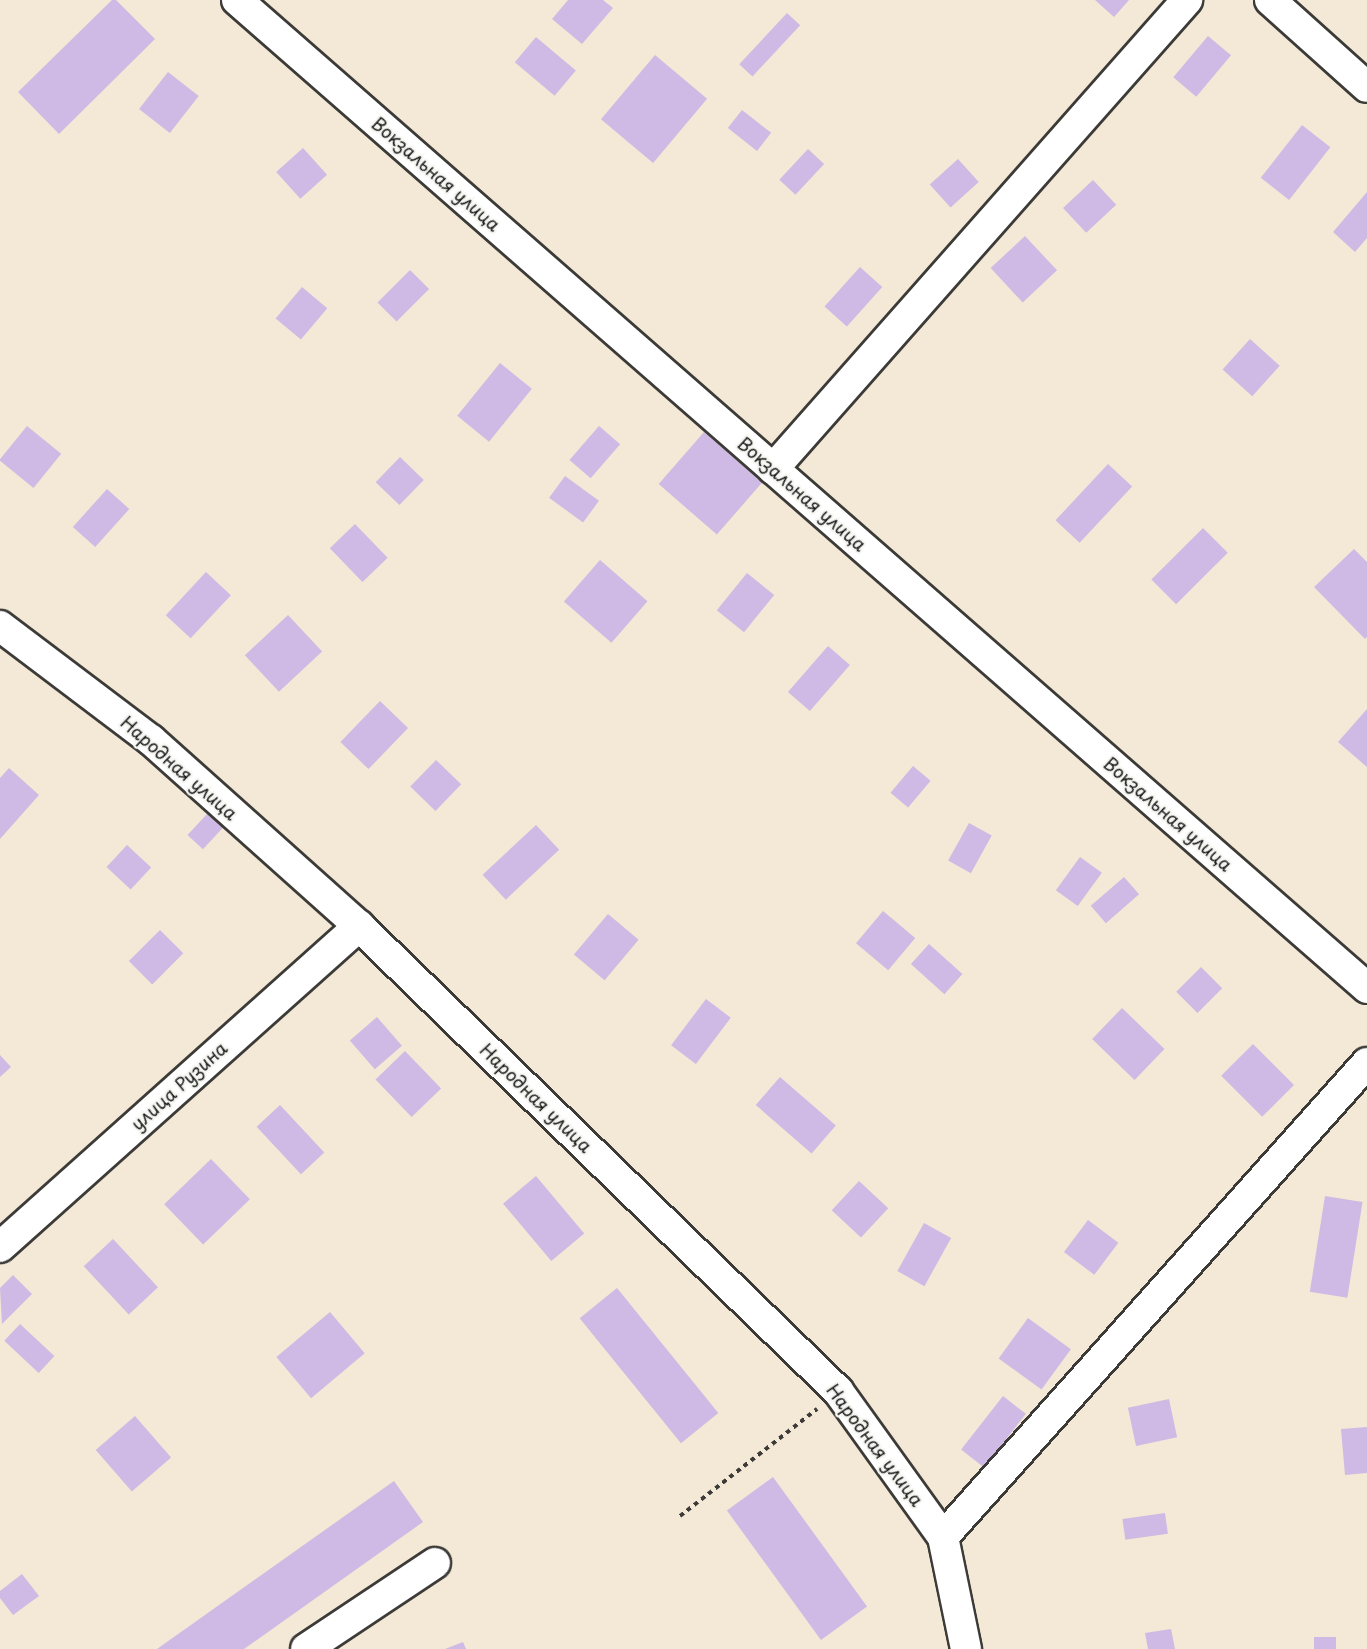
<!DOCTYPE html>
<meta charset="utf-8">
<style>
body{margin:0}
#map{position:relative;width:1367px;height:1649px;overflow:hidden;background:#f3e9d6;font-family:"Playpen Sans",sans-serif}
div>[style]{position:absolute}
.building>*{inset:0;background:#cebae4;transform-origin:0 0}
.path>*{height:4px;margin-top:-2px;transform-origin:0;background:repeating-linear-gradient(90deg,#3c3b38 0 4.5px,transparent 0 9px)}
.roads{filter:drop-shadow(2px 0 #3c3b38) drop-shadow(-2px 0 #3c3b38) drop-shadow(0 2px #3c3b38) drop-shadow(0 -2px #3c3b38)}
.minor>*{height:30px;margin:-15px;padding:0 15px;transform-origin:15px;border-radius:15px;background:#fff}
span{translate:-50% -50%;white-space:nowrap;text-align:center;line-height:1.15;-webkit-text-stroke:4.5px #f6f6f2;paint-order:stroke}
.street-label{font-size:18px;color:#1c1c1c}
</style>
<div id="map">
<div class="building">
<div style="clip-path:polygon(112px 0,116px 0,155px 39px,59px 134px,18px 92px)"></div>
<div style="clip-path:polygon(568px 0,603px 0,613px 8px,582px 44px,552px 19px)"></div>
<div style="clip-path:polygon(1095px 0,1129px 0,1114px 17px)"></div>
<div style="left:787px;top:13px;width:18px;height:70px;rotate:43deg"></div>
<div style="left:1208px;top:36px;width:30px;height:54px;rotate:40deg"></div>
<div style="left:536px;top:37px;width:52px;height:33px;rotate:40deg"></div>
<div style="left:655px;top:55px;width:68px;height:84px;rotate:40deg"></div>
<div style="left:168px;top:72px;width:39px;height:47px;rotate:38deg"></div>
<div style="left:742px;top:110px;width:37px;height:23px;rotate:38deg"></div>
<div style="left:1302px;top:125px;width:36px;height:67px;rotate:38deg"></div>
<div style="left:303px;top:148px;width:36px;height:36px;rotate:48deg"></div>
<div style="left:808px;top:149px;width:22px;height:42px;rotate:43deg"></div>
<div style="left:958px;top:159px;width:31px;height:38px;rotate:48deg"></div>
<div style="left:1093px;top:180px;width:34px;height:41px;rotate:47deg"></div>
<div style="clip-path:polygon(1367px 192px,1367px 238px,1355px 252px,1333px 232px)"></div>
<div style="left:1025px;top:236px;width:47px;height:47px;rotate:47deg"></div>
<div style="left:860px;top:267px;width:30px;height:53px;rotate:42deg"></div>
<div style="left:410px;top:270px;width:27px;height:46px;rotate:45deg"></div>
<div style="left:302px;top:287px;width:33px;height:41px;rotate:40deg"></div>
<div style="left:1250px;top:339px;width:40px;height:41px;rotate:42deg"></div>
<div style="left:500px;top:363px;width:41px;height:68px;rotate:39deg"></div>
<div style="left:27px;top:426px;width:44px;height:44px;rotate:39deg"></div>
<div style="left:599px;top:426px;width:28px;height:45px;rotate:41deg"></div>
<div style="left:704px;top:432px;width:77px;height:69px;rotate:41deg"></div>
<div style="left:400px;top:457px;width:33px;height:35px;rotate:44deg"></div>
<div style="left:1108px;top:464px;width:33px;height:77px;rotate:43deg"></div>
<div style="left:565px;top:476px;width:42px;height:27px;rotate:36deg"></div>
<div style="left:107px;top:489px;width:30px;height:51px;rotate:42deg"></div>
<div style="left:355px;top:524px;width:47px;height:35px;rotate:46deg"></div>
<div style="left:1203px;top:528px;width:35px;height:73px;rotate:45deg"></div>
<div style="clip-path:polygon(1354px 549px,1367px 562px,1367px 637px,1365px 639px,1314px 587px)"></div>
<div style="left:600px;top:560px;width:63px;height:55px;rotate:41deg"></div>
<div style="left:206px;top:572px;width:34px;height:59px;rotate:43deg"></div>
<div style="left:747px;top:573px;width:35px;height:48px;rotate:39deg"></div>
<div style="left:288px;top:615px;width:50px;height:59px;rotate:47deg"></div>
<div style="left:828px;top:646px;width:29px;height:61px;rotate:41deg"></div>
<div style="left:380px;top:701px;width:39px;height:57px;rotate:44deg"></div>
<div style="clip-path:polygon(1367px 709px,1367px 767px,1338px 742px)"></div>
<div style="left:436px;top:760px;width:35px;height:37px;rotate:44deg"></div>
<div style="left:913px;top:766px;width:23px;height:35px;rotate:40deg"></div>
<div style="clip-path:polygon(9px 768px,39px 795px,0 839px,0 778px)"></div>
<div style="left:208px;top:813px;width:21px;height:30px;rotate:43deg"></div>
<div style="left:969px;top:823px;width:26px;height:43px;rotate:29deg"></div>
<div style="left:536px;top:825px;width:34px;height:73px;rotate:47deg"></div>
<div style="left:127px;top:845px;width:33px;height:30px;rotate:43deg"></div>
<div style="left:1080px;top:857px;width:27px;height:41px;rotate:36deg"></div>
<div style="left:1124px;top:877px;width:23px;height:44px;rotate:49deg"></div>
<div style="left:883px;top:911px;width:42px;height:42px;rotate:40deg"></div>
<div style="left:608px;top:914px;width:40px;height:53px;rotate:40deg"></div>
<div style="left:160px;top:930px;width:33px;height:44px;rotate:45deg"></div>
<div style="left:929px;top:944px;width:45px;height:27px;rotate:42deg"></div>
<div style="left:1201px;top:967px;width:30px;height:35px;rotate:45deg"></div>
<div style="left:706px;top:999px;width:31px;height:58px;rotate:37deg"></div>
<div style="left:1122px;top:1008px;width:59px;height:43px;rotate:44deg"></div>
<div style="left:377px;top:1017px;width:38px;height:36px;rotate:49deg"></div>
<div style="left:1253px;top:1044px;width:58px;height:45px;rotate:45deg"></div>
<div style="left:405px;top:1051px;width:52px;height:41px;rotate:46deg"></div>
<div style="clip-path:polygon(0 1055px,11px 1067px,0 1077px)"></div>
<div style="left:780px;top:1077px;width:74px;height:37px;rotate:41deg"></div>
<div style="left:280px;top:1105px;width:65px;height:32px;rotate:47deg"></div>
<div style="left:211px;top:1159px;width:56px;height:65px;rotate:46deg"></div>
<div style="left:536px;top:1176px;width:75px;height:43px;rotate:50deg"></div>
<div style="left:859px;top:1181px;width:40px;height:40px;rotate:43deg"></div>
<div style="left:1325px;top:1196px;width:38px;height:97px;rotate:9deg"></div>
<div style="left:1088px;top:1220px;width:38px;height:40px;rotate:37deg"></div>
<div style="left:924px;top:1223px;width:31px;height:55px;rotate:29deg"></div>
<div style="left:113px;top:1239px;width:66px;height:40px;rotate:47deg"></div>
<div style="clip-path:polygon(13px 1275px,32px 1294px,2px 1324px,0 1288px)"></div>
<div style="left:617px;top:1288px;width:161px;height:48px;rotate:51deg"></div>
<div style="left:330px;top:1312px;width:54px;height:70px;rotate:50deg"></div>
<div style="left:1028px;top:1318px;width:53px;height:50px;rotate:36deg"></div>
<div style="left:20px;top:1324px;width:47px;height:23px;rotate:43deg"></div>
<div style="left:1003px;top:1396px;width:29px;height:68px;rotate:38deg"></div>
<div style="left:1169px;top:1399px;width:39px;height:42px;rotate:78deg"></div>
<div style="left:135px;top:1416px;width:55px;height:52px;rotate:49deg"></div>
<div style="clip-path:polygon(1367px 1427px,1367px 1473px,1345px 1475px,1341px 1429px)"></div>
<div style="left:773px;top:1477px;width:160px;height:57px;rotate:54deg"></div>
<div style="clip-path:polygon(394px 1481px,423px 1522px,244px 1649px,157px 1649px)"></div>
<div style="left:1165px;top:1513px;width:21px;height:43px;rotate:82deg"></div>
<div style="clip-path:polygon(22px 1574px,39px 1596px,13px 1615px,0 1598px,0 1591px)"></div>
<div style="clip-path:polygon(1171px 1629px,1175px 1649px,1148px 1649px,1145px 1633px)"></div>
<div style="left:1336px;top:1637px;width:12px;height:22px;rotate:90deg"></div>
<div style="clip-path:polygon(463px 1642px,466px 1649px,445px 1649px)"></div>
</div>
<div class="path">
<div style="left:680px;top:1516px;width:174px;rotate:-38deg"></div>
</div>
<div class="roads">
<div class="minor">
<div style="left:237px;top:0;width:1501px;rotate:41.16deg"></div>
<div style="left:1270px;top:0;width:130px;rotate:41.9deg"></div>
<div style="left:773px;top:469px;width:626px;rotate:-48.56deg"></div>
<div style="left:0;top:626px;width:189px;rotate:37.1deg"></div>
<div style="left:151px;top:740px;width:279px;rotate:41.8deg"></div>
<div style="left:359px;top:926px;width:668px;rotate:44.15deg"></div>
<div style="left:838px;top:1391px;width:180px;rotate:54.3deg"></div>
<div style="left:943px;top:1537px;width:114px;rotate:78.4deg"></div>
<div style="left:0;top:1247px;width:482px;rotate:-41.8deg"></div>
<div style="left:943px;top:1537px;width:636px;rotate:-48.19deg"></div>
<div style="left:306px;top:1649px;width:155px;rotate:-33.7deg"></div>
</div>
</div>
<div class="street-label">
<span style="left:436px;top:174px;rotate:41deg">Вокзальная улица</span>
<span style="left:802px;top:494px;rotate:41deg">Вокзальная улица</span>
<span style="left:179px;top:768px;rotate:41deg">Народная улица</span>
<span style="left:1168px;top:814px;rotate:41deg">Вокзальная улица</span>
<span style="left:179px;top:1086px;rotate:-42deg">улица Рузина</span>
<span style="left:536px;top:1098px;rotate:44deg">Народная улица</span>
<span style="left:875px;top:1445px;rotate:53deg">Народная улица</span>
</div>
</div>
